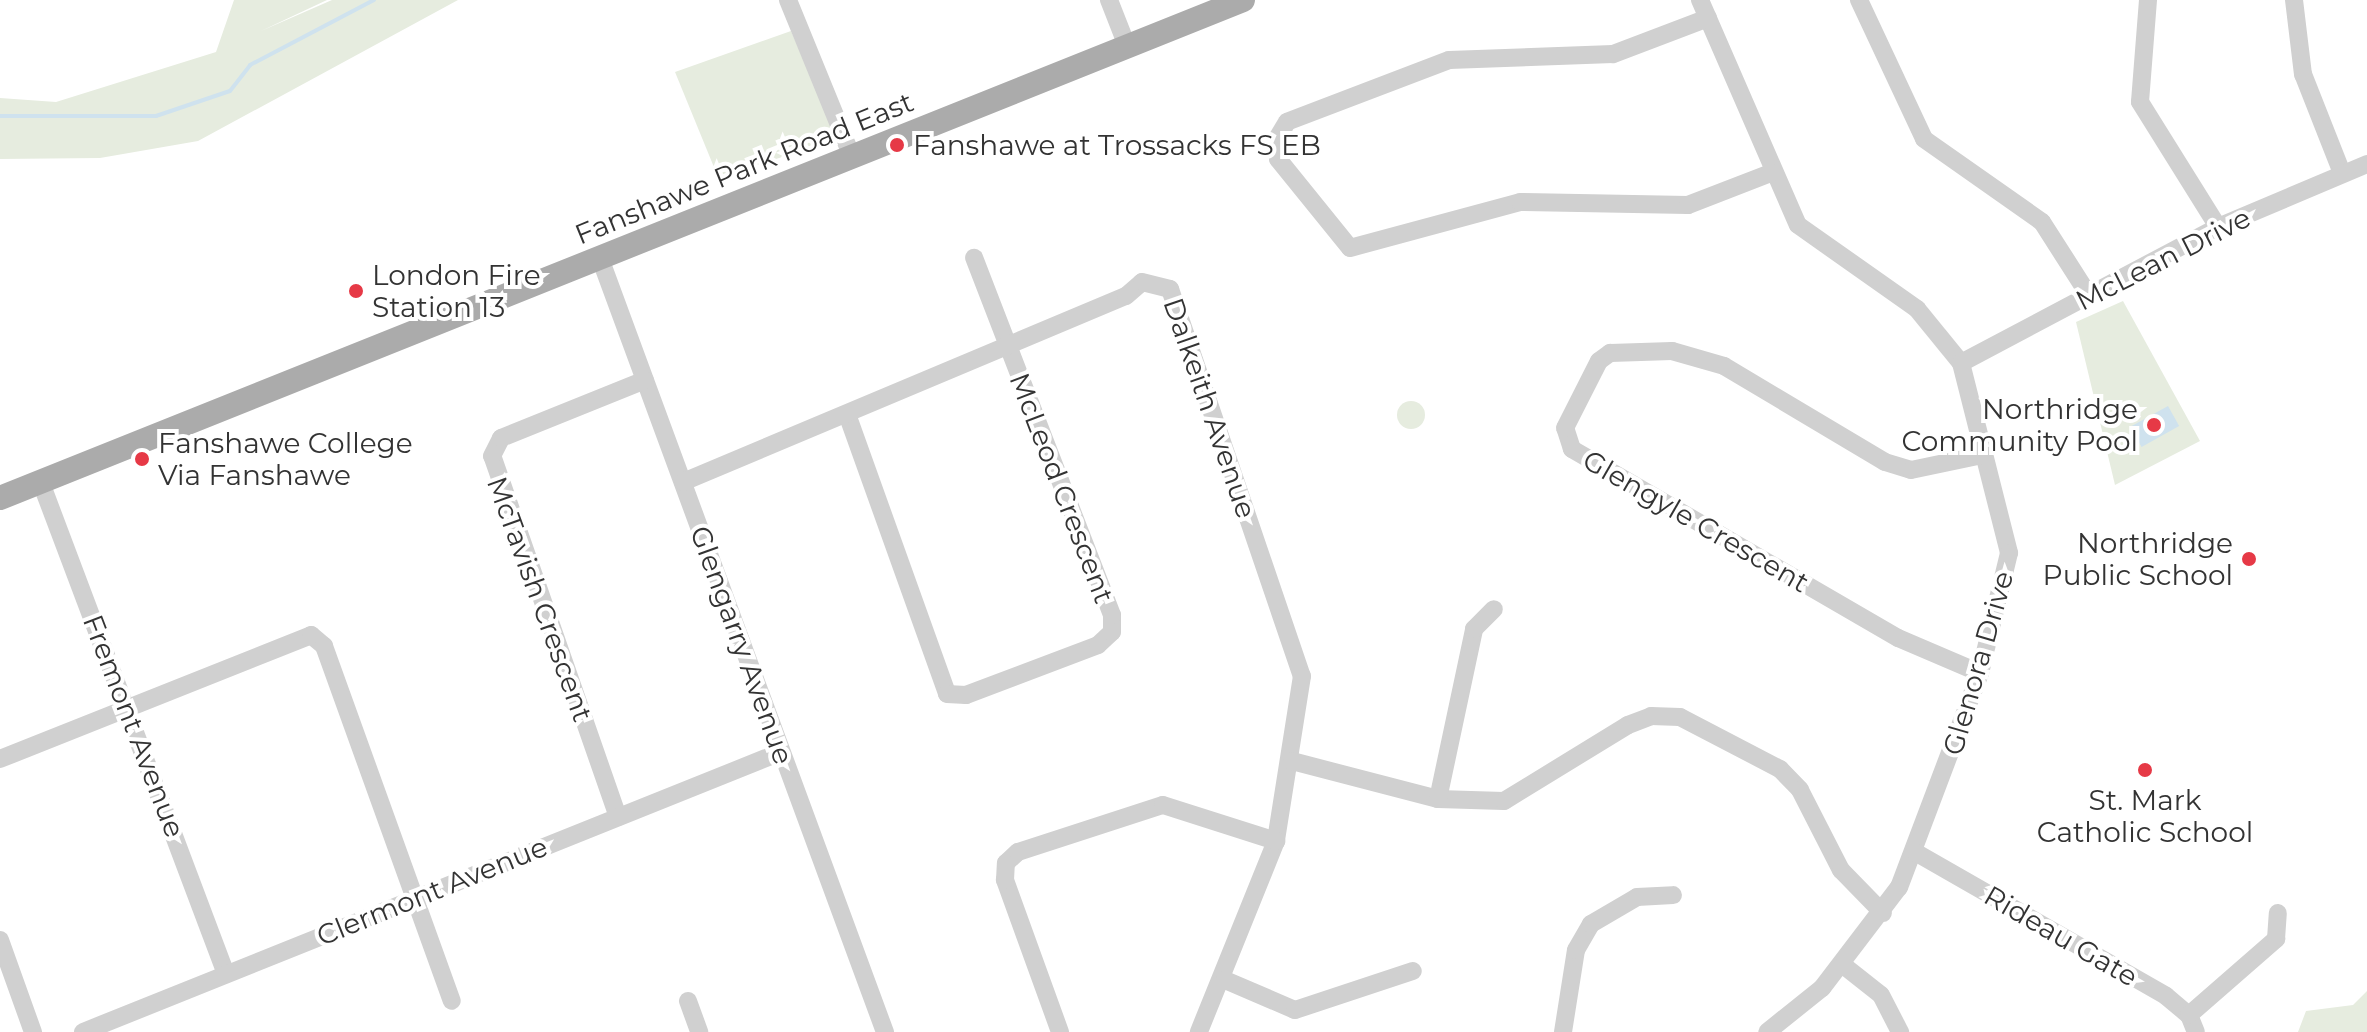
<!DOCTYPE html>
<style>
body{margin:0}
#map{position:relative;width:2367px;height:1032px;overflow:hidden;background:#fff;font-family:Montserrat,sans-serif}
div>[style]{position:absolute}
.green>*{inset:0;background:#e6ecdf}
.round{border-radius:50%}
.water>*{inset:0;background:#cfe2ee;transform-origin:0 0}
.stream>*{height:4px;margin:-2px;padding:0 2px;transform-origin:2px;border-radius:2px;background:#cfe2ee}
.minor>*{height:18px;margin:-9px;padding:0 9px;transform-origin:9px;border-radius:9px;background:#d0d0d0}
.major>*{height:24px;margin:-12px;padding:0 12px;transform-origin:12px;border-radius:12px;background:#ababab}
.dots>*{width:22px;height:22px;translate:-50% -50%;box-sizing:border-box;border:4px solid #fff;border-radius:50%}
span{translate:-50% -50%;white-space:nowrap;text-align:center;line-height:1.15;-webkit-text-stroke:8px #fff;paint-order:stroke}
.poi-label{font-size:28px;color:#333}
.left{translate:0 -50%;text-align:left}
.right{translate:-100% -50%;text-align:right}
.street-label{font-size:28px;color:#333}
</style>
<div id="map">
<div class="green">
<div style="clip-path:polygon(234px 0,327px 0,261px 31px,332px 0,458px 0,198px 141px,100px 158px,0 159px,0 98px,56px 102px,216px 52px)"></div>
<div style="clip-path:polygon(791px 31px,835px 132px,831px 142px,718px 177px,675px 72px)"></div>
<div style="clip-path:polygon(2123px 301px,2200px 441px,2115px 485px,2076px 322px)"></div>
<div class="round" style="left:1397px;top:401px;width:28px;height:28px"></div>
<div style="clip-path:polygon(2367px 991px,2367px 1032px,2298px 1032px,2306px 1011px,2353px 1005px)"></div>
</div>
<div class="water">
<div style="left:2168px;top:406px;width:23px;height:43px;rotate:61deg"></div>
</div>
<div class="stream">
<div style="left:0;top:116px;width:156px"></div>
<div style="left:156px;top:116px;width:78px;rotate:-18.7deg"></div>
<div style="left:230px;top:91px;width:33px;rotate:-52deg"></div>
<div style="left:250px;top:65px;width:140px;rotate:-27.7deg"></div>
</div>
<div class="minor">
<div style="left:788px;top:0;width:170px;rotate:67.8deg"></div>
<div style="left:1109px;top:0;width:49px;rotate:68.6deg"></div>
<div style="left:1700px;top:0;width:245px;rotate:66.5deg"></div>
<div style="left:1798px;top:225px;width:146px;rotate:35.2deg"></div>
<div style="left:1917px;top:309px;width:70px;rotate:50.8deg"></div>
<div style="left:1961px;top:363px;width:196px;rotate:75.8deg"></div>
<div style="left:2009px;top:553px;width:123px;rotate:103.6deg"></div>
<div style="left:1980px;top:673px;width:229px;rotate:110.7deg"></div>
<div style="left:1899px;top:887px;width:127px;rotate:127.3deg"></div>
<div style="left:1822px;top:988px;width:70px;rotate:141.3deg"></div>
<div style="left:1859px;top:0;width:153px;rotate:64.9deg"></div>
<div style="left:1924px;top:139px;width:144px;rotate:35.1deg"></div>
<div style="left:2042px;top:222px;width:89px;rotate:57.4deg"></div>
<div style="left:2148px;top:0;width:102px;rotate:94.5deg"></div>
<div style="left:2140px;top:102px;width:147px;rotate:58deg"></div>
<div style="left:2294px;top:0;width:75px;rotate:83.1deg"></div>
<div style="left:2303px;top:74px;width:106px;rotate:68.5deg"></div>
<div style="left:1708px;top:18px;width:102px;rotate:159.2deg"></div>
<div style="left:1613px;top:54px;width:164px;rotate:177.9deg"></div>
<div style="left:1449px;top:60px;width:173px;rotate:159.1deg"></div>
<div style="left:1287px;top:122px;width:21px;rotate:121deg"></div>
<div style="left:1276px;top:140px;width:19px;rotate:84deg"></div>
<div style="left:1278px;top:159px;width:114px;rotate:51deg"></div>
<div style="left:1350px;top:248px;width:176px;rotate:-15.1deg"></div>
<div style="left:1520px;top:202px;width:168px;rotate:1deg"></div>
<div style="left:1688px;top:205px;width:89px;rotate:-21.1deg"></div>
<div style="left:600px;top:258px;width:825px;rotate:69.79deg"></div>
<div style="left:1961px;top:363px;width:291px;rotate:-27.9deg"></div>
<div style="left:2218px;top:227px;width:162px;rotate:-22.9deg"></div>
<div style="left:847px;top:414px;width:297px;rotate:70.3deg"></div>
<div style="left:947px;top:694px;width:19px;rotate:3deg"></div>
<div style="left:966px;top:695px;width:141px;rotate:-20.7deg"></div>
<div style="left:1098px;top:645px;width:19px;rotate:-43deg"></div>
<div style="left:1112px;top:632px;width:17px;rotate:-90deg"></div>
<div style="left:1112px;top:615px;width:383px;rotate:-111.1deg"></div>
<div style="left:40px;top:480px;width:528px;rotate:69.37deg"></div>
<div style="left:683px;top:482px;width:480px;rotate:-22.8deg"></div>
<div style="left:1126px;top:296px;width:21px;rotate:-41deg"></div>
<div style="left:1142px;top:282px;width:29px;rotate:14deg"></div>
<div style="left:1170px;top:289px;width:409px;rotate:71.2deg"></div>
<div style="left:1302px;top:676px;width:167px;rotate:99deg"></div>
<div style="left:1276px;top:841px;width:206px;rotate:112deg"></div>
<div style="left:1980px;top:673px;width:89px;rotate:-156.9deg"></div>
<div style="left:1898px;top:638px;width:377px;rotate:-149.9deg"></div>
<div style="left:1572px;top:449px;width:22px;rotate:-108deg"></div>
<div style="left:1565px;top:428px;width:75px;rotate:-63.1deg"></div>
<div style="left:1599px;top:361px;width:14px;rotate:-36deg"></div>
<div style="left:1610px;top:353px;width:62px;rotate:-1.8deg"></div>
<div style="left:1672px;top:351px;width:54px;rotate:16.1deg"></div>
<div style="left:1724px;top:366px;width:187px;rotate:30.8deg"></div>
<div style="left:1885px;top:462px;width:27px;rotate:17deg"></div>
<div style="left:1911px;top:470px;width:73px;rotate:-11.9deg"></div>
<div style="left:0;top:759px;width:335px;rotate:-21.7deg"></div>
<div style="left:311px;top:635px;width:17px;rotate:40deg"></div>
<div style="left:324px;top:646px;width:377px;rotate:70.2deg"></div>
<div style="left:1292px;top:761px;width:151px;rotate:14.6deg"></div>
<div style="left:1438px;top:799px;width:66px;rotate:1.7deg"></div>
<div style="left:1504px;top:801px;width:145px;rotate:-31.5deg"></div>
<div style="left:1628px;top:725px;width:25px;rotate:-21deg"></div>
<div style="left:1651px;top:716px;width:29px;rotate:2deg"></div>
<div style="left:1680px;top:717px;width:113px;rotate:27.5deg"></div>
<div style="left:1780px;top:769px;width:29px;rotate:46deg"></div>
<div style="left:1800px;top:790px;width:90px;rotate:62.9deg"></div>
<div style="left:1841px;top:870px;width:60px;rotate:45.7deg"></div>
<div style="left:1438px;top:799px;width:174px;rotate:-78deg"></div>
<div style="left:1474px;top:629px;width:28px;rotate:-45deg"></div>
<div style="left:618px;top:817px;width:382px;rotate:-109.2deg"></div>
<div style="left:492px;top:456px;width:20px;rotate:-63deg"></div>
<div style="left:501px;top:438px;width:155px;rotate:-21.9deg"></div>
<div style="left:1915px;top:852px;width:289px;rotate:29.8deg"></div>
<div style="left:2166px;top:996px;width:30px;rotate:40deg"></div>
<div style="left:2189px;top:1015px;width:18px;rotate:68deg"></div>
<div style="left:0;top:940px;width:98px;rotate:70.3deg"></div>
<div style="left:1843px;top:965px;width:48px;rotate:38.3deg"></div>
<div style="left:1881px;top:995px;width:42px;rotate:62.8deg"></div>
<div style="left:1225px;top:980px;width:76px;rotate:23.2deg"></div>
<div style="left:1295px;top:1010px;width:124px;rotate:-18.3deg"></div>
<div style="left:688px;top:1001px;width:33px;rotate:70deg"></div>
<div style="left:2189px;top:1015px;width:116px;rotate:-41.1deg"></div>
<div style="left:2276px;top:939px;width:26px;rotate:-86deg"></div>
<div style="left:83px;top:1032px;width:752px;rotate:-21.86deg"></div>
<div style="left:1060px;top:1032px;width:162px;rotate:-109.9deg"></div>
<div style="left:1005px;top:880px;width:17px;rotate:-87deg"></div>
<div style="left:1006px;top:863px;width:16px;rotate:-43deg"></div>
<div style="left:1018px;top:852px;width:152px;rotate:-18deg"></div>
<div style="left:1163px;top:805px;width:119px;rotate:17.7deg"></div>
<div style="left:1563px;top:1032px;width:83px;rotate:-81deg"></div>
<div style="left:1576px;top:950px;width:30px;rotate:-60deg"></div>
<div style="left:1591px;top:924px;width:53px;rotate:-30.4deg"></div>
<div style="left:1637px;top:897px;width:36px;rotate:-3deg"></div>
</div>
<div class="major">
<div style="left:0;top:498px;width:1339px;rotate:-21.83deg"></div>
</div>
<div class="dots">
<div style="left:897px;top:145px;background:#e63946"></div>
<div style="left:356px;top:291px;background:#e63946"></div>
<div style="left:2154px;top:425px;background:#e63946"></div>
<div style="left:142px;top:459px;background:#e63946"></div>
<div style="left:2249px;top:559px;background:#e63946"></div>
<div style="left:2145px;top:770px;background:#e63946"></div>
</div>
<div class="poi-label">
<span class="left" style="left:913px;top:145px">Fanshawe at Trossacks FS EB</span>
<span class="left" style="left:372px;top:291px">London Fire<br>Station 13</span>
<span class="right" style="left:2138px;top:425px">Northridge<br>Community Pool</span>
<span class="left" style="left:158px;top:459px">Fanshawe College<br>Via Fanshawe</span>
<span class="right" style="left:2233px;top:559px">Northridge<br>Public School</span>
<span style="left:2145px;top:816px">St. Mark<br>Catholic School</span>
</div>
<div class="street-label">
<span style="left:744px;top:168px;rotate:-22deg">Fanshawe Park Road East</span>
<span style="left:2163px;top:259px;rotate:-27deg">McLean Drive</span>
<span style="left:1210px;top:408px;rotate:71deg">Dalkeith Avenue</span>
<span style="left:1062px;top:488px;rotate:69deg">McLeod Crescent</span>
<span style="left:1696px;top:521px;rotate:30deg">Glengyle Crescent</span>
<span style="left:540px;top:599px;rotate:70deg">McTavish Crescent</span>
<span style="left:742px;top:645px;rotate:70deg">Glengarry Avenue</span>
<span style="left:1978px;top:663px;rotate:-74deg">Glenora Drive</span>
<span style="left:134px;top:726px;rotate:69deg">Fremont Avenue</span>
<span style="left:432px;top:891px;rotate:-22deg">Clermont Avenue</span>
<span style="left:2061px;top:936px;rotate:30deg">Rideau Gate</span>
</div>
</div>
